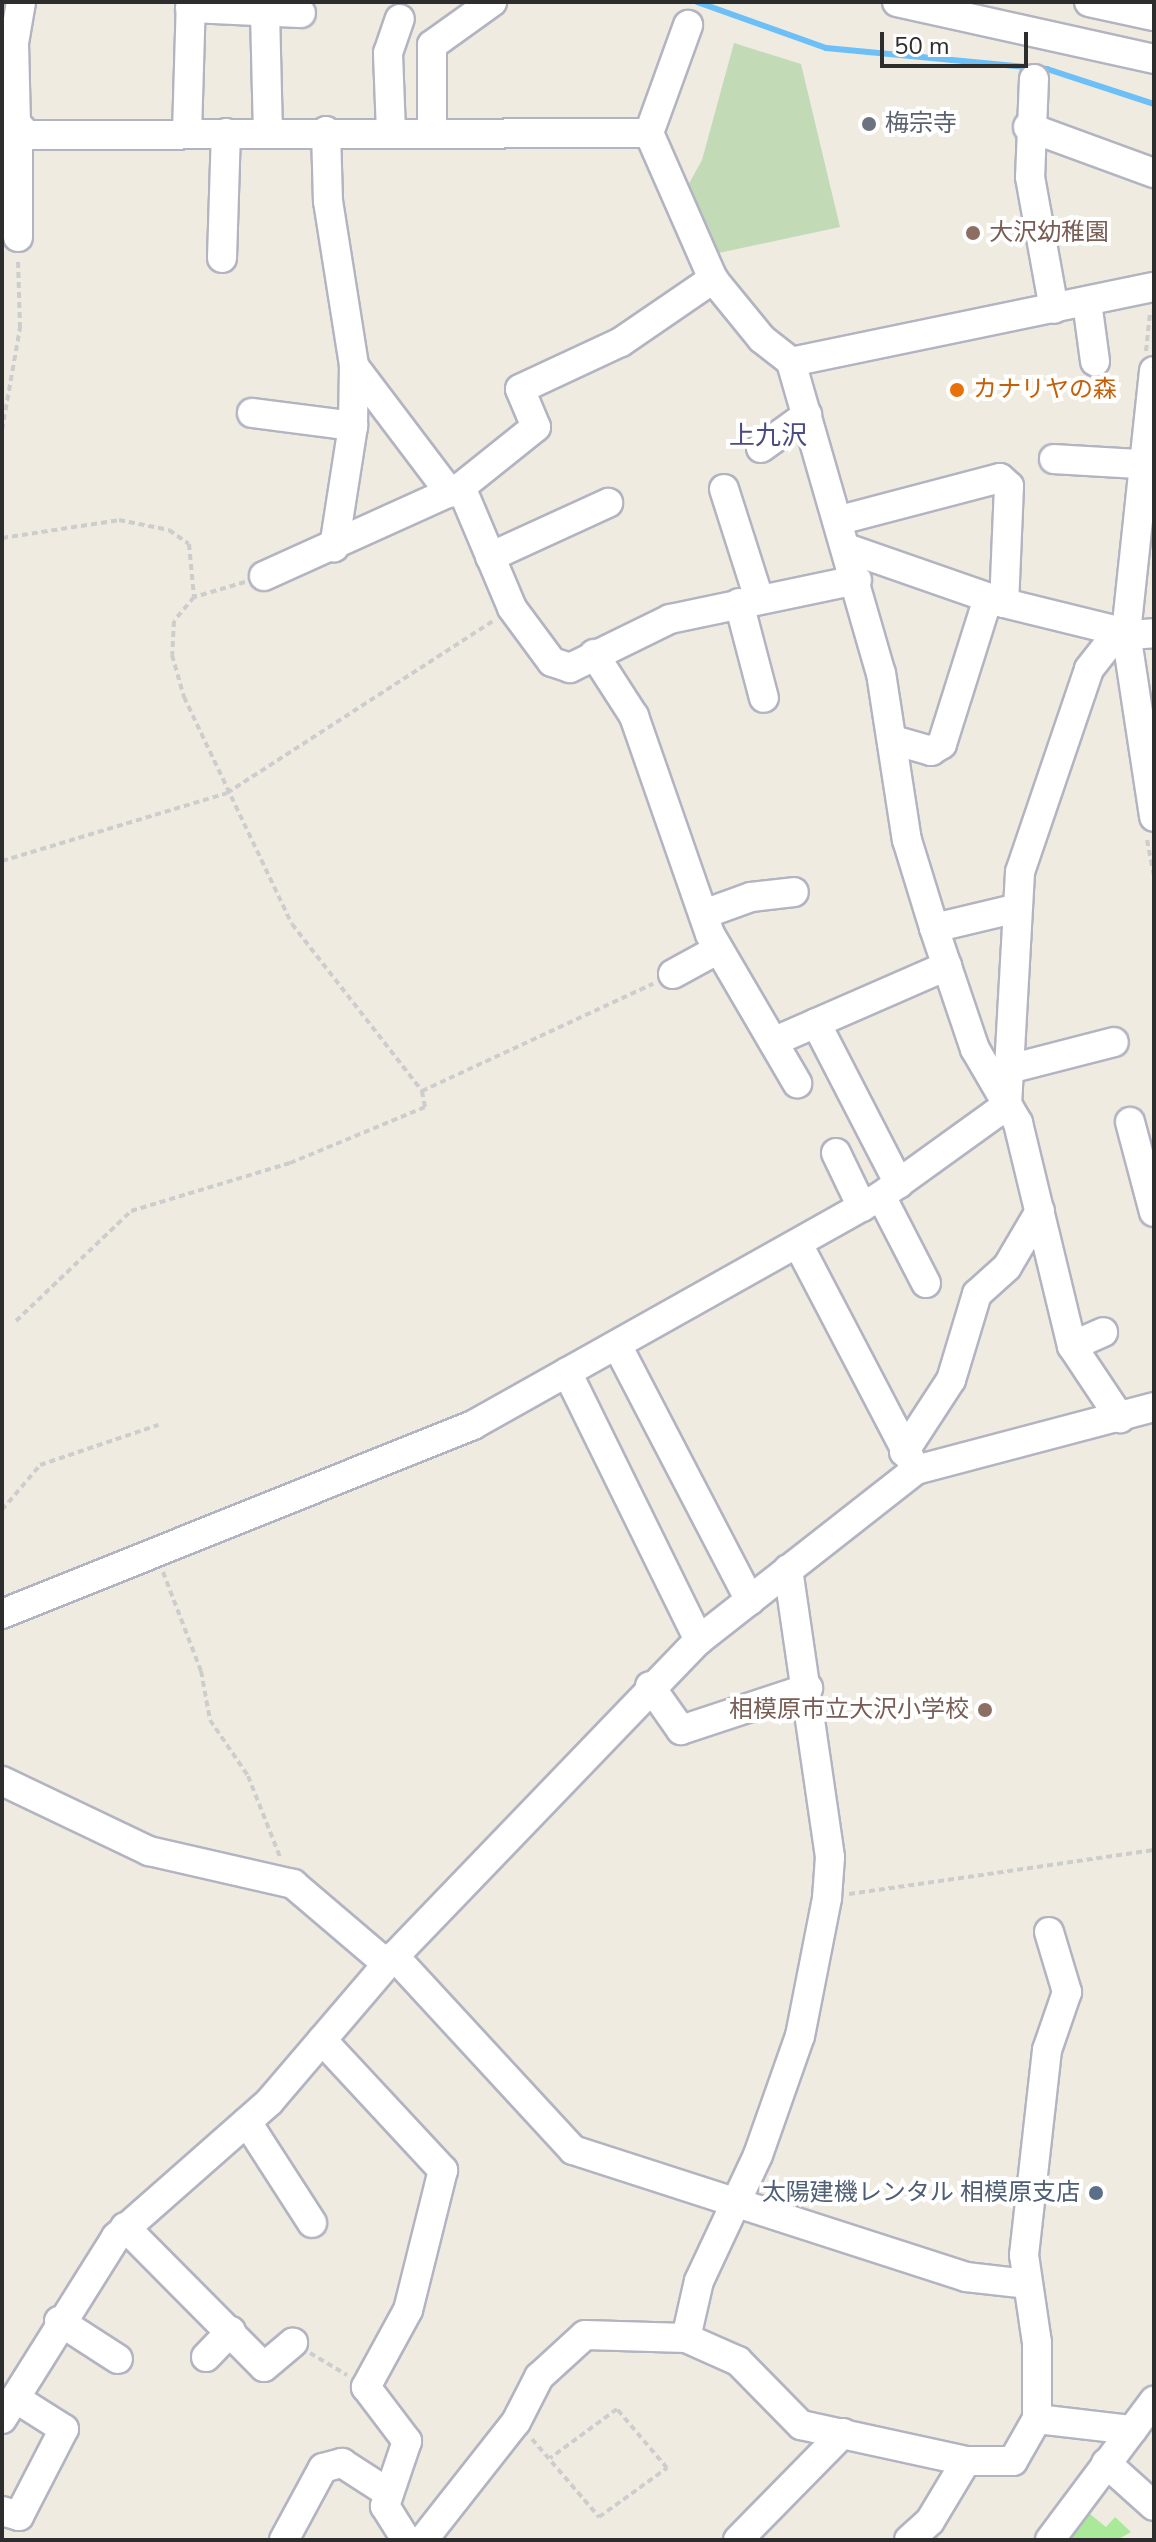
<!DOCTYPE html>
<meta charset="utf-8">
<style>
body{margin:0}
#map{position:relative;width:1156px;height:2542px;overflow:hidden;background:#efebe0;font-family:"Nunito Sans","Noto Sans JP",sans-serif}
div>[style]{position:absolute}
.green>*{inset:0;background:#aae999}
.cemetery>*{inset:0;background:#c3dab6}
.stream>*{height:6px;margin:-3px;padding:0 3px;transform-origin:3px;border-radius:3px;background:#6dc0f7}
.path>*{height:4px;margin-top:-2px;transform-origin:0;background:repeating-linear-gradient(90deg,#cdcdcd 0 6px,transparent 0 10px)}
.roads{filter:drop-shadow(2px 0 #b3b4c1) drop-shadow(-2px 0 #b3b4c1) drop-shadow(0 2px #b3b4c1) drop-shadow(0 -2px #b3b4c1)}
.minor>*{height:28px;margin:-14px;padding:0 14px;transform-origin:14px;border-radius:14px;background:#fff}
.dots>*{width:22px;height:22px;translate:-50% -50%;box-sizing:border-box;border:4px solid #fff;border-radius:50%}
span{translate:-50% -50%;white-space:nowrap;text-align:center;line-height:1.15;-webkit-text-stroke:8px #fff;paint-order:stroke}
.worship-label{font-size:24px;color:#5b616d}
.left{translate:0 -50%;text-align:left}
.education-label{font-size:24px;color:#785e54}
.right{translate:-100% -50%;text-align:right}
.food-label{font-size:24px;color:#c56008}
.service-label{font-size:24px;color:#4e5e75}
.neighbourhood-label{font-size:26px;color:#4a4c82}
.frame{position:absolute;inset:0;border:4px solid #2d2d2d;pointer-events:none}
.scale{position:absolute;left:880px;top:32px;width:148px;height:36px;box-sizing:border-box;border:4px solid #2d2d2d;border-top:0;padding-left:10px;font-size:24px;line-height:28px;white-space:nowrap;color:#2d2d2d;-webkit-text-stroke:6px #fff;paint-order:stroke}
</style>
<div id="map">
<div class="green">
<div style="clip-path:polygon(1085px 2510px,1106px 2527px,1115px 2517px,1131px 2532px,1117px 2540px,1063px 2540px)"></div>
</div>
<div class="cemetery">
<div style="clip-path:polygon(734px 43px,801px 64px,840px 227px,714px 254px,686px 189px,702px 160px)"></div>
</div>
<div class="stream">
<div style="left:697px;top:2px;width:137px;rotate:19.6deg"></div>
<div style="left:826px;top:48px;width:222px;rotate:5.4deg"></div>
<div style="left:1047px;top:69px;width:113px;rotate:18.1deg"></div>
</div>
<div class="path">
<div style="left:1146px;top:351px;width:39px;rotate:-84deg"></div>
<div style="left:2px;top:430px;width:104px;rotate:-80deg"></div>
<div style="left:20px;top:328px;width:69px;rotate:-91.7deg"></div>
<div style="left:2px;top:538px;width:118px;rotate:-8.7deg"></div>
<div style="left:119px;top:520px;width:51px;rotate:11.3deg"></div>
<div style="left:169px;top:530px;width:24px;rotate:35deg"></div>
<div style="left:189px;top:544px;width:53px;rotate:84.6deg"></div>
<div style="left:245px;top:582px;width:53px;rotate:163.6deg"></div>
<div style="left:194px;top:597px;width:31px;rotate:130deg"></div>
<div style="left:174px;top:621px;width:34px;rotate:93deg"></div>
<div style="left:172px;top:655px;width:44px;rotate:74.1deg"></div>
<div style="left:184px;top:697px;width:251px;rotate:64.6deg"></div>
<div style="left:292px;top:924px;width:212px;rotate:52.1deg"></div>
<div style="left:1147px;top:840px;width:38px;rotate:79deg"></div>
<div style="left:2px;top:861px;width:235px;rotate:-16.8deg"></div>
<div style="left:227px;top:793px;width:317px;rotate:-32.9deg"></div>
<div style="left:16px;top:1321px;width:159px;rotate:-43.7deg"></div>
<div style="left:131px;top:1211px;width:166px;rotate:-16.8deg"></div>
<div style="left:290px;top:1163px;width:146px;rotate:-22.5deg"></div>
<div style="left:425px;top:1107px;width:16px;rotate:-101deg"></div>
<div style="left:422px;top:1091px;width:255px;rotate:-24.9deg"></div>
<div style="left:2px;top:1510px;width:59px;rotate:-49.8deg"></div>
<div style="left:40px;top:1465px;width:125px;rotate:-18.7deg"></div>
<div style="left:163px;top:1572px;width:106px;rotate:69deg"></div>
<div style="left:201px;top:1671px;width:50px;rotate:79.6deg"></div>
<div style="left:210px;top:1720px;width:68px;rotate:55.8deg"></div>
<div style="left:248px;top:1776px;width:87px;rotate:68.4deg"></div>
<div style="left:849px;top:1894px;width:308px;rotate:-8.2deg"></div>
<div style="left:310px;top:2353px;width:43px;rotate:30.7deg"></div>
<div style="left:532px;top:2439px;width:103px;rotate:49.3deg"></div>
<div style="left:599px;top:2517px;width:84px;rotate:-35.8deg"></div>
<div style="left:667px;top:2468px;width:77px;rotate:-130.3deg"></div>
<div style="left:617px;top:2409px;width:83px;rotate:143.8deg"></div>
</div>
<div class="roads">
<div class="minor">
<div style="left:897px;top:2px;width:263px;rotate:12.5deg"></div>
<div style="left:1089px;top:2px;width:66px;rotate:12.2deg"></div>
<div style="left:190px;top:8px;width:111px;rotate:2.6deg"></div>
<div style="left:265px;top:12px;width:120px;rotate:88.6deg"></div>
<div style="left:2px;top:43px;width:12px"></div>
<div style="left:14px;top:43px;width:80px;rotate:88.6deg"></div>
<div style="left:16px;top:123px;width:16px;rotate:47deg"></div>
<div style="left:27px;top:135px;width:622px;rotate:-0.18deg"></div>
<div style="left:649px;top:133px;width:159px;rotate:66.3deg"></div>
<div style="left:713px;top:279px;width:77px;rotate:50.8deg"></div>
<div style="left:762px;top:339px;width:37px;rotate:38deg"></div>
<div style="left:791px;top:362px;width:371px;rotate:-11.7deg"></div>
<div style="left:14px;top:43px;width:42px;rotate:-80.3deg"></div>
<div style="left:1034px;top:79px;width:98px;rotate:92.3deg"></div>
<div style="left:1030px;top:177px;width:134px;rotate:79.7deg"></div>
<div style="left:1028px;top:127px;width:134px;rotate:20.1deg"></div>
<div style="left:326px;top:131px;width:70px;rotate:88.4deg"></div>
<div style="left:328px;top:201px;width:167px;rotate:81deg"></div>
<div style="left:354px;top:366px;width:60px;rotate:91deg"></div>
<div style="left:353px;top:426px;width:123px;rotate:98.9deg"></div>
<div style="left:18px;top:132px;width:105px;rotate:90deg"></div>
<div style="left:391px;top:132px;width:79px;rotate:-92.2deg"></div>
<div style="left:388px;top:53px;width:36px;rotate:-71deg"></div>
<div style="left:432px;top:132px;width:87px;rotate:-90deg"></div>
<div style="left:432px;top:45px;width:74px;rotate:-35.6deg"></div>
<div style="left:187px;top:133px;width:131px;rotate:-88.3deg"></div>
<div style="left:649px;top:133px;width:115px;rotate:-70.1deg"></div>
<div style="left:222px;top:258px;width:125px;rotate:-88.2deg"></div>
<div style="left:1087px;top:302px;width:60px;rotate:82.3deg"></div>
<div style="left:791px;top:362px;width:324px;rotate:73.9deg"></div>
<div style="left:881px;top:673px;width:169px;rotate:81.2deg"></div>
<div style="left:907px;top:840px;width:92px;rotate:72.9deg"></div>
<div style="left:934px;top:928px;width:128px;rotate:71.3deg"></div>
<div style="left:975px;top:1049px;width:86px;rotate:59.8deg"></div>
<div style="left:1018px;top:1123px;width:229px;rotate:76.4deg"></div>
<div style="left:1072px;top:1346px;width:87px;rotate:56.3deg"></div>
<div style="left:354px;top:366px;width:159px;rotate:52.9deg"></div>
<div style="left:1154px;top:371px;width:263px;rotate:96.1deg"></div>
<div style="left:1126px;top:633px;width:186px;rotate:81.3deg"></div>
<div style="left:252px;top:413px;width:102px;rotate:7.3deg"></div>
<div style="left:761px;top:448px;width:57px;rotate:-35.7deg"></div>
<div style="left:1054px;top:459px;width:100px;rotate:3.4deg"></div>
<div style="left:461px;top:487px;width:131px;rotate:67.1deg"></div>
<div style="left:512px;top:608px;width:67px;rotate:53.5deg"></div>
<div style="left:552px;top:662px;width:19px;rotate:18deg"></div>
<div style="left:570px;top:668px;width:111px;rotate:-26.1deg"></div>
<div style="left:670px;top:619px;width:191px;rotate:-11.8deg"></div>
<div style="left:724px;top:489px;width:115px;rotate:72.3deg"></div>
<div style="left:840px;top:520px;width:165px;rotate:-14.7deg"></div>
<div style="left:1000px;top:478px;width:12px;rotate:42deg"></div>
<div style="left:1009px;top:486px;width:117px;rotate:92.4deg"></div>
<div style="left:849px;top:549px;width:164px;rotate:19.2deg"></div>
<div style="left:1004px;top:603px;width:126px;rotate:13.8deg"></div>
<div style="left:490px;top:557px;width:130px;rotate:-24.6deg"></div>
<div style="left:264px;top:576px;width:216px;rotate:-24.3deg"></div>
<div style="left:461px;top:487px;width:96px;rotate:-38.7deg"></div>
<div style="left:536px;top:427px;width:41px;rotate:-112.8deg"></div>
<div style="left:520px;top:389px;width:111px;rotate:-25deg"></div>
<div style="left:621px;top:342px;width:112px;rotate:-34.4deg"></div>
<div style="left:739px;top:603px;width:98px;rotate:75.3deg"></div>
<div style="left:594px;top:654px;width:74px;rotate:57.2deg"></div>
<div style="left:634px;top:716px;width:231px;rotate:70.8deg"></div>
<div style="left:710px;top:934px;width:173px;rotate:59.7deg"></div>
<div style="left:893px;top:740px;width:40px;rotate:16deg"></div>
<div style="left:931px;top:751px;width:13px;rotate:-32deg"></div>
<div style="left:942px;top:744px;width:153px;rotate:-72.5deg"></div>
<div style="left:704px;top:914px;width:50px;rotate:-19.9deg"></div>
<div style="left:751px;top:897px;width:43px;rotate:-6.6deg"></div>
<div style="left:934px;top:928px;width:82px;rotate:-13.4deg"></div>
<div style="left:673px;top:974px;width:50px;rotate:-28.6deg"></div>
<div style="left:816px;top:1023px;width:181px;rotate:62.7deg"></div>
<div style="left:775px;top:1041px;width:188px;rotate:-23.6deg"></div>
<div style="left:1013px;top:1068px;width:104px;rotate:-14.4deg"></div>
<div style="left:1130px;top:1122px;width:93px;rotate:75.1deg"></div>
<div style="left:836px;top:1153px;width:60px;rotate:64.3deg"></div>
<div style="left:881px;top:1196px;width:98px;rotate:62.7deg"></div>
<div style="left:798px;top:1244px;width:250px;rotate:62.4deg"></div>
<div style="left:617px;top:1345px;width:288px;rotate:62.5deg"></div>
<div style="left:1072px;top:1346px;width:34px;rotate:-24deg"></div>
<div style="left:567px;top:1372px;width:299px;rotate:63.8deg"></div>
<div style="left:904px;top:1452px;width:86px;rotate:-56.9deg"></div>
<div style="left:951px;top:1380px;width:90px;rotate:-73.2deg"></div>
<div style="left:977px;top:1294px;width:40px;rotate:-42deg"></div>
<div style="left:1007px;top:1267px;width:65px;rotate:-59.5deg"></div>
<div style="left:2px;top:1614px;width:508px;rotate:-21.86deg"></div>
<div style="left:473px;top:1425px;width:468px;rotate:-29.3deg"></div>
<div style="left:881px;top:1196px;width:155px;rotate:-35.8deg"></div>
<div style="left:1007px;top:1105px;width:233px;rotate:-86.8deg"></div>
<div style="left:1020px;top:872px;width:214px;rotate:-71.2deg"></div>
<div style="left:1089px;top:669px;width:42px;rotate:-51.8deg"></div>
<div style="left:1115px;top:636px;width:39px;rotate:-4deg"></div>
<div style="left:650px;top:1686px;width:54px;rotate:54.8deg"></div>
<div style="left:681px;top:1730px;width:134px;rotate:-18.3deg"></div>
<div style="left:2px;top:1781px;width:163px;rotate:25.5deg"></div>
<div style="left:149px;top:1851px;width:148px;rotate:12.9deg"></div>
<div style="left:293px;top:1884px;width:123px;rotate:40.4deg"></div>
<div style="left:1049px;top:1932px;width:63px;rotate:73.3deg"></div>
<div style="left:1067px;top:1992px;width:61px;rotate:109deg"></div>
<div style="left:1047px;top:2050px;width:206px;rotate:96.4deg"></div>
<div style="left:1024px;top:2255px;width:89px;rotate:81.6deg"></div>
<div style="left:1037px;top:2343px;width:76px;rotate:90deg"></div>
<div style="left:1037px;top:2419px;width:96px;rotate:6.6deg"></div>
<div style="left:394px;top:1956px;width:264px;rotate:47.3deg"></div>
<div style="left:573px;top:2150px;width:413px;rotate:17.9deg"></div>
<div style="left:966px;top:2277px;width:61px;rotate:6.5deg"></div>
<div style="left:322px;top:2040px;width:178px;rotate:47.1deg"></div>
<div style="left:443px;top:2170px;width:144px;rotate:104deg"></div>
<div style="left:408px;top:2310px;width:88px;rotate:118.6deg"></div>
<div style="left:366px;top:2387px;width:68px;rotate:52.8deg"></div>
<div style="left:407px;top:2441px;width:69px;rotate:108.7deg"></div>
<div style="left:385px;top:2506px;width:40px;rotate:58deg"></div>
<div style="left:247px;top:2122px;width:120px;rotate:57.2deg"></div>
<div style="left:125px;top:2227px;width:197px;rotate:45.2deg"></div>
<div style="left:264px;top:2367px;width:38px;rotate:-40deg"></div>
<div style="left:59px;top:2321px;width:70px;rotate:32.8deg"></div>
<div style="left:686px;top:2338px;width:58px;rotate:-77.2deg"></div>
<div style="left:699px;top:2281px;width:139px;rotate:-64.9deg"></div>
<div style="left:758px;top:2155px;width:126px;rotate:-70.6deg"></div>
<div style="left:800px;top:2036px;width:141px;rotate:-78.9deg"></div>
<div style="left:827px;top:1898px;width:41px;rotate:-85.8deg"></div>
<div style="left:830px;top:1857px;width:291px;rotate:-98.3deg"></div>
<div style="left:206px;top:2357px;width:36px;rotate:-46deg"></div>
<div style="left:2px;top:2419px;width:215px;rotate:-57.9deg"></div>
<div style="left:116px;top:2237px;width:205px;rotate:-41.4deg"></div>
<div style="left:270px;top:2101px;width:180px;rotate:-49.5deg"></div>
<div style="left:387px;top:1964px;width:450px;rotate:-46.1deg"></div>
<div style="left:699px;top:1640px;width:276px;rotate:-38.1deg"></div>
<div style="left:916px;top:1470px;width:246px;rotate:-14.8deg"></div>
<div style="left:1106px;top:2463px;width:64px;rotate:41.9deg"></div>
<div style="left:2px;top:2511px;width:18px;rotate:16deg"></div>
<div style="left:19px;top:2516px;width:98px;rotate:-62.7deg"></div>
<div style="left:64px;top:2429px;width:58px;rotate:-147.7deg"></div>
<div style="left:284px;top:2540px;width:82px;rotate:-61.6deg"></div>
<div style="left:323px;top:2468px;width:20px;rotate:-15deg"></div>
<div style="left:342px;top:2463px;width:54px;rotate:32.8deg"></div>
<div style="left:423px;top:2540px;width:150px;rotate:-51.8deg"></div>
<div style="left:516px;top:2422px;width:51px;rotate:-62.9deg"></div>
<div style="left:539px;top:2377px;width:62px;rotate:-42.4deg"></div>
<div style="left:585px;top:2335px;width:101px;rotate:1.7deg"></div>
<div style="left:686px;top:2338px;width:57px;rotate:23.9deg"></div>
<div style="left:738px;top:2361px;width:90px;rotate:45.5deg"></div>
<div style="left:801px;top:2425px;width:169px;rotate:12.3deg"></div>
<div style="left:966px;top:2461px;width:47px"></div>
<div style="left:1013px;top:2461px;width:48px;rotate:-60.3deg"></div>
<div style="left:738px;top:2540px;width:150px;rotate:-45.5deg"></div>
<div style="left:909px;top:2540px;width:28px;rotate:-42deg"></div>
<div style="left:930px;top:2521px;width:70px;rotate:-59deg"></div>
<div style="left:1050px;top:2540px;width:174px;rotate:-53.2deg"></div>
</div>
</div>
<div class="dots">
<div style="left:869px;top:124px;background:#6b7280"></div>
<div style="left:973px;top:233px;background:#8d6e63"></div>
<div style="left:957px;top:390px;background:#e8710a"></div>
<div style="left:985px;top:1710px;background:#8d6e63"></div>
<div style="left:1096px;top:2193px;background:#5c6f8a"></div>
</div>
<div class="worship-label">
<span class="left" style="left:885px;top:124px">梅宗寺</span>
</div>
<div class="education-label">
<span class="left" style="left:989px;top:233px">大沢幼稚園</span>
<span class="right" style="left:969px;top:1710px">相模原市立大沢小学校</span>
</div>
<div class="food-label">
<span class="left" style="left:973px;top:390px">カナリヤの森</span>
</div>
<div class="service-label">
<span class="right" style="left:1080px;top:2193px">太陽建機レンタル 相模原支店</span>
</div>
<div class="neighbourhood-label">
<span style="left:768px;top:436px">上九沢</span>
</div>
<div class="frame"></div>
<div class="scale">50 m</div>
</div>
